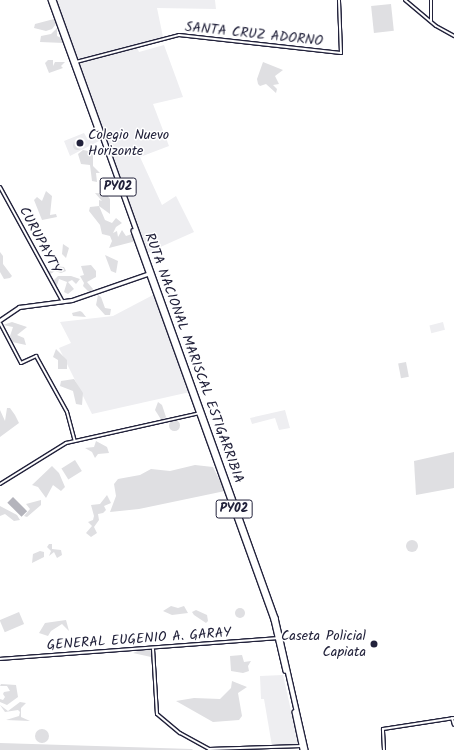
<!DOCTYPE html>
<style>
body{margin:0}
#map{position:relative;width:454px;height:750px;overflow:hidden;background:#fff;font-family:Kalam,sans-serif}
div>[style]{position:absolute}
.built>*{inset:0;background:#eeeef1;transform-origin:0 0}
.green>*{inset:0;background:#dfdfe2;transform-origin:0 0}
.round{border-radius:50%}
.water>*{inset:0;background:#b4b4bc;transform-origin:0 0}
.roads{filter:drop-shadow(1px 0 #22223b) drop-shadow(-1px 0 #22223b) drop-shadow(0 1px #22223b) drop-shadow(0 -1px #22223b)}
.tertiary>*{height:2px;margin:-1px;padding:0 1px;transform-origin:1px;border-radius:1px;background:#fff}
.secondary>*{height:2.5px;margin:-1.25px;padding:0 1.25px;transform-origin:1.25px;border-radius:1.25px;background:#fff}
.trunk>*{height:3.5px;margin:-1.75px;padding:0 1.75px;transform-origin:1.75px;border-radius:1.75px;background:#fff}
.dots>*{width:11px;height:11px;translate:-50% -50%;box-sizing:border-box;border:2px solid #fff;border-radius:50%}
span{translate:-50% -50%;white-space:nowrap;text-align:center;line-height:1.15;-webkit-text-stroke:3px #fff;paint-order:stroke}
.shield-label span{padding:1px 3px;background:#fff;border:1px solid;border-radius:3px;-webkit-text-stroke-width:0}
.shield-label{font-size:13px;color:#22223b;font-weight:700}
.street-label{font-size:14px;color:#22223b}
.poi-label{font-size:14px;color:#22223b}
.left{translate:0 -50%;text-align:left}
.right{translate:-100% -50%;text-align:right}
</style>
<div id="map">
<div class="built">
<div style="clip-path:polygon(55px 0,215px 0,216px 9px,157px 8px,163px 37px,136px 45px,139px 52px,164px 45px,183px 97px,153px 104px,169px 146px,140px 157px,162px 205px,176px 196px,194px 232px,147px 253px)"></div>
<div style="clip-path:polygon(84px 133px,88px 140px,97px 136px,99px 141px,70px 156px,64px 141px)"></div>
<div style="clip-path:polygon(153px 295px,190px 392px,92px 414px,59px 348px,71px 343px,60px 322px,113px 316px)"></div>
<div style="left:443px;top:322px;width:8px;height:14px;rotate:76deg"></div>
<div style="clip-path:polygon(285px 410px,290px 428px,279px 430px,275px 418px,252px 424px,250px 418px)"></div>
<div style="clip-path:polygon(283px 675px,299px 746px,272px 746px,264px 699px,261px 699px,260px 676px)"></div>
</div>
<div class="green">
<div style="left:391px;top:4px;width:27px;height:20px;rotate:84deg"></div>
<div style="clip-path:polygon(54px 19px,56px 24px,52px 29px,46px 31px,34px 28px,35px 24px)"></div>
<div style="clip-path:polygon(57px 28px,57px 36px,63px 39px,64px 43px,40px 42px,41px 36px,51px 34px)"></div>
<div style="clip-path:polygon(48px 60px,53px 60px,53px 66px,55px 62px,65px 62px,61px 66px,63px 68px,49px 73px,45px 63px)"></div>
<div style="clip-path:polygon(263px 62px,283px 70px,275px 76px,279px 84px,273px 85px,277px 89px,276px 93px,266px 84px,260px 86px,258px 84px,257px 79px)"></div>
<div class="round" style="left:72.5px;top:140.5px;width:9px;height:9px"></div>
<div style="clip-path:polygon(83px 150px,93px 152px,93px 166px,100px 173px,96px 173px,97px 182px,92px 181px,90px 165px,81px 164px,78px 154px)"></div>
<div style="clip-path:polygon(46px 191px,52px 196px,50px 215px,56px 214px,57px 217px,42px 220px,34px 200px,37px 197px,42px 201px)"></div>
<div style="clip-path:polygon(95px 193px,106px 194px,110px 199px,110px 214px,99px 206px,105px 220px,112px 223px,116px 218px,122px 223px,116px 227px,113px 233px,117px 231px,118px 237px,122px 230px,126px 236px,132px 234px,136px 241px,109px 248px,112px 241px,110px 236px,102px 234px,100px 225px,89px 211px,90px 207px,99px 206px,99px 200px,102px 201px)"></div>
<div style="clip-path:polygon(63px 244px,69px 248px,66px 258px,62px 254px)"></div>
<div style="clip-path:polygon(0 252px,3px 256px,3px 264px,12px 276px,10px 278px,4px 279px,0 272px)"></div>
<div style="clip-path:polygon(105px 255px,118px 261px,116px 273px,111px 271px)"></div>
<div style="clip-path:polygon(91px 265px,96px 271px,96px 277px,87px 282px,93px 289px,90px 293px,83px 286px,84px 283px,80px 276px,84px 275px,81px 266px)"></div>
<div style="clip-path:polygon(56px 266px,64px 267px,66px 271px,61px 273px,55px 271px,49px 275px,48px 272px)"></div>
<div style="clip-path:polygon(58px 276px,71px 276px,80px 279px,76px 284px,72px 280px,68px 282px,74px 289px,68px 294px,64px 292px,67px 282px,59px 279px,57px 285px,54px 285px,53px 281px)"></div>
<div style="clip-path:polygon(98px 295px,101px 297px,105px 308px,111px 309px,110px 315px,105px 315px,96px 305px)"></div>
<div style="clip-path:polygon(80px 311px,82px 312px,86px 317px,73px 316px,72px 313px)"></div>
<div style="clip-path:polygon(12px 322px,27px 327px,17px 335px,24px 338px,26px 345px,12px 342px,10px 336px,13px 327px,3px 325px)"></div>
<div style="clip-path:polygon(56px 349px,67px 360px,67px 369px,58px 369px,58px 360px,53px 357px)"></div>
<div style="left:406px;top:362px;width:15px;height:8px;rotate:79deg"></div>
<div style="clip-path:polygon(74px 379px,83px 393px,82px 405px,76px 404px,73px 391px,60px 386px,61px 381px)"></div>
<div style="clip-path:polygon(158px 402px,162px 405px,166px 417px,162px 421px,155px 410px)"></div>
<div style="clip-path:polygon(7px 408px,10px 408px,15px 415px,19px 423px,0 437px,0 410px,5px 421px)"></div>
<div class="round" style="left:168.5px;top:419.5px;width:11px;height:11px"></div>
<div style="clip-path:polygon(96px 441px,107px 447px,109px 453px,98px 454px,95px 458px,92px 452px,85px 448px,94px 447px)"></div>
<div style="clip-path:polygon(454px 452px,454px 488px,416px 495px,414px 461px)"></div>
<div style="left:75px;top:460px;width:13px;height:16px;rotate:58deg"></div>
<div style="clip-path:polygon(195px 465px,213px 467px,225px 491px,139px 509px,110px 512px,116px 496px,114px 484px,118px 479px,140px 475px,151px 469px,170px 471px)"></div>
<div style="clip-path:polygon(52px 466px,59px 473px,65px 487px,61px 491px,53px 485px,46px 498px,38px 487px,32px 485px)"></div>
<div style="clip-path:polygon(107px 495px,111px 503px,104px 506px,106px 510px,103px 513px,98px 514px,99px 520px,94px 527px,97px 533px,91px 537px,86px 533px,92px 526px,88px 522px,93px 520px,94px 516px,91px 505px,100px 504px)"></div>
<div style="clip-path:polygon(41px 500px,41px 505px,27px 517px,24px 516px,30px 509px,26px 504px)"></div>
<div style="clip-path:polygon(0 506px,17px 515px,20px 520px,14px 521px,5px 514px,0 516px)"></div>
<div class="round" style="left:406px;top:540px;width:12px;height:12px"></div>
<div style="clip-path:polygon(49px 544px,52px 544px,52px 549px,61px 550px,62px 555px,57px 558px,54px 552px,49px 556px,51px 551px,47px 547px)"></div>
<div style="clip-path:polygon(40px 551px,44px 552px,44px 557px,32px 563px,33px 554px)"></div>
<div style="clip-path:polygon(171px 606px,178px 608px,184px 606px,188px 613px,172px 615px,163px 611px)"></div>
<div class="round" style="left:235px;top:608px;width:10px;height:10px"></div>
<div style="clip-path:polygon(196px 610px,207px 615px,208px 621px,206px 623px,194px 615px,192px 612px)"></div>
<div style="left:19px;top:612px;width:13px;height:21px;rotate:67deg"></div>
<div style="clip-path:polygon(66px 620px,69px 631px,62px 624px,51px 631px,48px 636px,39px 633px,45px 623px)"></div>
<div style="clip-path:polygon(148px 647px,152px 651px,151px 657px,133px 653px)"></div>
<div style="clip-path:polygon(242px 655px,244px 662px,251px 661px,248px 666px,249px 671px,243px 673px,231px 671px,230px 656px)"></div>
<div style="clip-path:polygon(232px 681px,247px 687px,238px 693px,242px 716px,239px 720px,213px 722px,176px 701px,194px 698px,220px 699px,231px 688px)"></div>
<div style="clip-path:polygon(1px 684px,16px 685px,18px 697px,7px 705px,0 702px,0 699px,3px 700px,5px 697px,3px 694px,4px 692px,10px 691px,7px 686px,0 686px)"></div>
<div style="clip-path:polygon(20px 702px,26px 703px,21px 708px,21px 717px,30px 721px,6px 720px,19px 716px,20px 712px,18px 710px,5px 712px,0 705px,8px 711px)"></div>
<div class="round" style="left:35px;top:729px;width:14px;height:14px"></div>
<div style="clip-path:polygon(0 743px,192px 749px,193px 750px,0 750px)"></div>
</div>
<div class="water">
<div style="left:13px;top:497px;width:20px;height:8px;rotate:45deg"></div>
</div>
<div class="roads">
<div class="tertiary">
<div style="left:405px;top:0;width:40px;rotate:40deg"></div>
<div style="left:436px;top:26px;width:21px;rotate:29deg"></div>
<div style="left:431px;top:21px;width:21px;rotate:-90deg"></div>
<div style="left:76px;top:62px;width:106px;rotate:-14.7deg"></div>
<div style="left:179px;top:35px;width:163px;rotate:6.3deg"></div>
<div style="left:341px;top:53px;width:53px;rotate:-92.2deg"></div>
<div style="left:0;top:187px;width:131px;rotate:61.3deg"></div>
<div style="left:0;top:323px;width:45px;rotate:62.3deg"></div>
<div style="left:21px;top:363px;width:17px;rotate:-25deg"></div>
<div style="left:36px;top:356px;width:64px;rotate:61deg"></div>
<div style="left:67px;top:412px;width:30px;rotate:75deg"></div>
<div style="left:0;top:484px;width:78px;rotate:-31.8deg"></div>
<div style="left:66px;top:443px;width:137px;rotate:-12.6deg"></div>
<div style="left:153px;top:649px;width:65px;rotate:86.5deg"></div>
<div style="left:157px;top:714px;width:30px;rotate:40deg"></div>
<div style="left:180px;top:733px;width:33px;rotate:29deg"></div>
<div style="left:209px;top:749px;width:93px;rotate:-1.8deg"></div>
<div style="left:0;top:659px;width:279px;rotate:-4.3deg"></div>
<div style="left:452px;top:718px;width:7px;rotate:74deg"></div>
<div style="left:384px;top:750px;width:21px;rotate:-93deg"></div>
<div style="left:383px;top:729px;width:72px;rotate:-8.8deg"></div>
</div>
<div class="secondary">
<div style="left:0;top:320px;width:23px;rotate:-34deg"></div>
<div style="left:19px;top:307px;width:53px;rotate:-7.5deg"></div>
<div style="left:72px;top:300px;width:83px;rotate:-19.1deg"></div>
</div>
<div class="trunk">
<div style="left:51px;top:0;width:137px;rotate:70deg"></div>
<div style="left:54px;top:0;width:657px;rotate:70.24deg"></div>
<div style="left:276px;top:618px;width:135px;rotate:77.2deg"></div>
<div style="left:134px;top:231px;width:413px;rotate:70.2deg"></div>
<div style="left:274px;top:620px;width:52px;rotate:76.8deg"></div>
<div style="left:295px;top:712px;width:39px;rotate:78deg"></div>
</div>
</div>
<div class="dots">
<div style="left:80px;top:143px;background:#22223b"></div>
<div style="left:374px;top:644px;background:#22223b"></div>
</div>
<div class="shield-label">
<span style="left:118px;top:187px">PY02</span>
<span style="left:234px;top:509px">PY02</span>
</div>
<div class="street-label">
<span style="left:254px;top:34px;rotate:6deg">SANTA CRUZ ADORNO</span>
<span style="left:40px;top:240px;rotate:62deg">CURUPAYTY</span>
<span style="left:194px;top:358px;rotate:70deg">RUTA NACIONAL MARISCAL ESTIGARRIBIA</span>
<span style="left:139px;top:639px;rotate:-4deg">GENERAL EUGENIO A. GARAY</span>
</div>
<div class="poi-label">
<span class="left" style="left:88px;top:143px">Colegio Nuevo<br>Horizonte</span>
<span class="right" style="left:366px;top:644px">Caseta Policial<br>Capiata</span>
</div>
</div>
